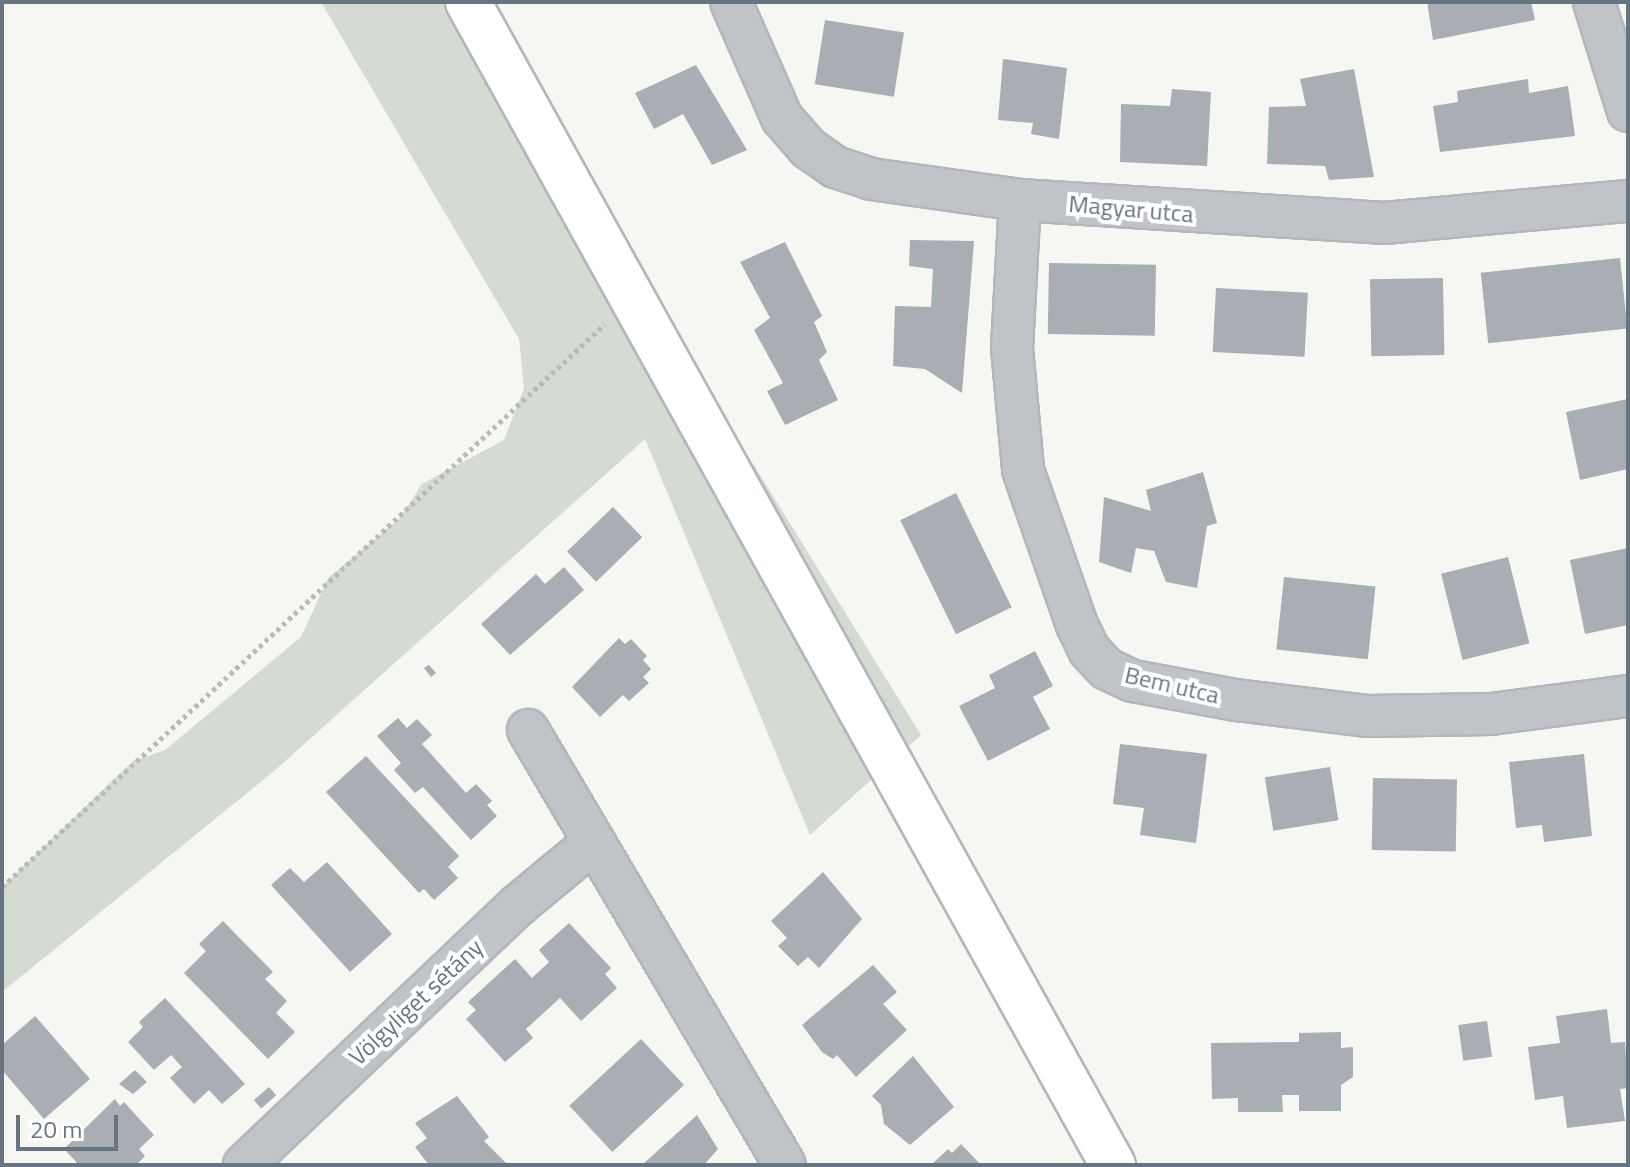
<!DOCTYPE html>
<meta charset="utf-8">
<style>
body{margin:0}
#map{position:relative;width:1630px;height:1167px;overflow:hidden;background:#f6f6f3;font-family:"Titillium Web",sans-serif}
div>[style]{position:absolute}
.green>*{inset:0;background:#d5dbd3}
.building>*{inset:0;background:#a8aeb3;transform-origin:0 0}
.path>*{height:5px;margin-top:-2.5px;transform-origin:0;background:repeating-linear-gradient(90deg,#b8babd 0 4px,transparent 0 8px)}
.roads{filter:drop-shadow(2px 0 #b3b7bb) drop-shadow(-2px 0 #b3b7bb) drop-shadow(0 2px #b3b7bb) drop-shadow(0 -2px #b3b7bb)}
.street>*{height:40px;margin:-20px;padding:0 20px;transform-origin:20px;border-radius:20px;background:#c0c3c7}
.secondary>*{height:44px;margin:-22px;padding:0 22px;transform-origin:22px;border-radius:22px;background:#fff}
span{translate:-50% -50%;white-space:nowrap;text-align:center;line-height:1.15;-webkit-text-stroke:8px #fff;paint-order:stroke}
.street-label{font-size:24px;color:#697481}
.frame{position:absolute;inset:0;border:4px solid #697481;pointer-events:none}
.scale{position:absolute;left:16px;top:1115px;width:102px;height:36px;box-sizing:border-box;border:4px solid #697481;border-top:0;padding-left:10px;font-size:24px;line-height:28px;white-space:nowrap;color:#697481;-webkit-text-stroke:6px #fff;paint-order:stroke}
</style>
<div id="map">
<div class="green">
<div style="clip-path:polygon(321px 2px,467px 2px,921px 735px,810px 835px,645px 439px,274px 771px,2px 992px,2px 887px,133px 761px,165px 750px,301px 637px,328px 578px,400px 518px,422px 484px,504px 440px,524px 388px,519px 339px)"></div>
</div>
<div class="building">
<div style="clip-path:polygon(1427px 2px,1531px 2px,1535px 20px,1433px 40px)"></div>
<div style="left:825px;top:20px;width:80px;height:65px;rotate:9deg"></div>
<div style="clip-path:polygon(1003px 59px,1067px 68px,1059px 139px,1031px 134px,1033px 123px,998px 120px)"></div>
<div style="clip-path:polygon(696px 65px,747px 150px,712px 165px,683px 114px,654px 129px,635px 93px)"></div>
<div style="clip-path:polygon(1354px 69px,1374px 177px,1329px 180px,1325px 166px,1267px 164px,1269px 107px,1306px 106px,1300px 79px)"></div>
<div style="clip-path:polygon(1528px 79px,1529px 93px,1568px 86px,1575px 136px,1440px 152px,1433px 106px,1458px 102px,1457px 91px)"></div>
<div style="clip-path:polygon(1172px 89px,1211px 92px,1207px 166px,1120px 162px,1121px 104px,1170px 106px)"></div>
<div style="clip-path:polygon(910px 240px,974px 241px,962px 393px,925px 369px,893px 366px,895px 306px,931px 307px,933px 269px,909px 266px)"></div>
<div style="clip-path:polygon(785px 242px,822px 316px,814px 322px,827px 352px,819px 360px,838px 400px,785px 425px,767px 391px,783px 383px,754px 330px,770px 318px,740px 262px)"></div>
<div style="left:1620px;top:258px;width:71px;height:140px;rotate:84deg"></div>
<div style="left:1049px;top:263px;width:107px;height:71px;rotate:1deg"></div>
<div style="left:1443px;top:278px;width:77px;height:73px;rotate:89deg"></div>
<div style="left:1216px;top:288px;width:92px;height:64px;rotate:3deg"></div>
<div style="clip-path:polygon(1628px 399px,1628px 469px,1580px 480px,1566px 412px)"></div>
<div style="clip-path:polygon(1203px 472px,1217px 523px,1207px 526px,1197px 588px,1166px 582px,1154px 551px,1136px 548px,1131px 573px,1099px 562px,1104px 497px,1151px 511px,1146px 490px)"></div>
<div style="left:956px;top:493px;width:127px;height:62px;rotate:64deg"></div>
<div style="left:613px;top:507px;width:42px;height:64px;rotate:46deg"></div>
<div style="clip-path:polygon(1628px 548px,1628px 625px,1585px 634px,1570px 560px)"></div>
<div style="left:1508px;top:557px;width:89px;height:69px;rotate:76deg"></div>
<div style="clip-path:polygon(564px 567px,584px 590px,510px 655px,481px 624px,536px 574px,545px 584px)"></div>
<div style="left:1284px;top:577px;width:92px;height:73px;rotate:6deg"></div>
<div style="clip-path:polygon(619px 638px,625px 644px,631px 639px,647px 656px,643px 660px,651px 669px,643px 677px,649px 683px,629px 701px,623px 695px,600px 717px,572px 687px)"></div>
<div style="clip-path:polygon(1035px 651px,1053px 686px,1033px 697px,1050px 729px,988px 761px,959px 706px,995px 688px,989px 675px)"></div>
<div style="clip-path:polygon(429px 665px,436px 673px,431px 677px,424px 668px)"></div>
<div style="clip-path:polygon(398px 718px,407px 728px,417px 719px,432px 735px,422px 744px,466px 793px,476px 784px,492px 801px,487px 805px,497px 816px,471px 840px,423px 787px,415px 793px,394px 770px,401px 763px,377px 736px)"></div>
<div style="clip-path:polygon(1120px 744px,1207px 754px,1196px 843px,1140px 835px,1144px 808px,1113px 804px)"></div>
<div style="clip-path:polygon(1584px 754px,1592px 836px,1544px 842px,1542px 825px,1516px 828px,1509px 762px)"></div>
<div style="clip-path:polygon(366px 756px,459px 856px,448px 867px,458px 878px,434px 900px,424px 889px,419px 893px,326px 792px)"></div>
<div style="left:1330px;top:767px;width:54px;height:66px;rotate:81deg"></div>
<div style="left:1373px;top:778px;width:84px;height:72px;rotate:1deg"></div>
<div style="clip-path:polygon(327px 862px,392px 934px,350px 972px,271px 885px,290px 868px,304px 882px)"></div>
<div style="clip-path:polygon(823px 872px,862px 919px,819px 968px,808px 957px,798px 966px,778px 946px,787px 938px,771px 921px)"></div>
<div style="clip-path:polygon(223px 921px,273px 972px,265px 979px,287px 1001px,276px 1013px,295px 1032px,268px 1059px,184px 973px,206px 951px,199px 944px)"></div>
<div style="clip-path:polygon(569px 923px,611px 968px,605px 974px,617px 988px,581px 1021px,560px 998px,526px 1029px,533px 1038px,505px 1062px,466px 1019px,476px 1010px,468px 1002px,515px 959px,532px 978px,549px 962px,539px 950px)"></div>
<div style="clip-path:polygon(873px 965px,897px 992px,883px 1004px,907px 1030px,856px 1077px,837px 1055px,833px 1059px,822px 1052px,802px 1025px)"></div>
<div style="clip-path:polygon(165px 998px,245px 1084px,222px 1104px,209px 1090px,194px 1104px,170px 1078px,182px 1067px,171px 1055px,154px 1070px,128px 1042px,143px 1027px,139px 1022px)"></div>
<div style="clip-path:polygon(1607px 1009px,1611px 1043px,1625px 1042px,1628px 1088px,1620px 1089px,1625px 1121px,1567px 1128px,1563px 1096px,1535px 1100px,1528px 1047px,1560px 1043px,1556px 1016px)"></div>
<div style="clip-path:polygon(35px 1016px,90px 1079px,44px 1119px,2px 1070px,2px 1045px)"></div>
<div style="left:1487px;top:1021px;width:36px;height:29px;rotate:82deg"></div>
<div style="clip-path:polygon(1341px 1032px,1341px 1048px,1353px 1047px,1353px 1077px,1341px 1085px,1341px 1111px,1299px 1111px,1299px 1095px,1282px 1095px,1283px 1112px,1238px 1112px,1238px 1098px,1212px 1099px,1211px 1043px,1299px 1042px,1299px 1033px)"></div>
<div style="left:641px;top:1039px;width:63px;height:98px;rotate:47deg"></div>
<div style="clip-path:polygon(913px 1056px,954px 1107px,910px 1145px,884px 1124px,881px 1105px,872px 1096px)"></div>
<div style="clip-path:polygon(135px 1070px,147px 1082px,133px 1094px,119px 1084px)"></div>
<div style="left:269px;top:1087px;width:11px;height:20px;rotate:49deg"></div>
<div style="clip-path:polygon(457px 1096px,489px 1137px,484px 1141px,508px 1165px,429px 1165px,415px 1147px,427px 1138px,415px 1123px)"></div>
<div style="clip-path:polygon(115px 1099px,120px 1106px,124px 1102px,154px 1135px,139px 1149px,145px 1156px,136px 1165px,79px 1165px,64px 1149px)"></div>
<div style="clip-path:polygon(697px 1115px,718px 1149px,704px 1165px,642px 1165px)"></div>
<div style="clip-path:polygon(961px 1144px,981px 1165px,931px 1165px,948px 1149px,952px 1153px)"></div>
</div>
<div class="path">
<div style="left:2px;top:887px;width:825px;rotate:-43.04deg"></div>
</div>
<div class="roads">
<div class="street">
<div style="left:731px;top:2px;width:127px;rotate:66.3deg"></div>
<div style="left:782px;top:118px;width:40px;rotate:49deg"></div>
<div style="left:808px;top:148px;width:33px;rotate:35deg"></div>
<div style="left:835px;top:167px;width:38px;rotate:18deg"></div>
<div style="left:871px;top:179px;width:150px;rotate:8deg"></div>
<div style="left:1020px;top:200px;width:365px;rotate:3.6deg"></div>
<div style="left:1384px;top:223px;width:245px;rotate:-5.2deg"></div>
<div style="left:1594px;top:2px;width:114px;rotate:72.7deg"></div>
<div style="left:1020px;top:200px;width:148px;rotate:93.1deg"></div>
<div style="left:1012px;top:348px;width:122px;rotate:84.8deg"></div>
<div style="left:1023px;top:470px;width:164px;rotate:70.8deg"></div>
<div style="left:1077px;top:625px;width:28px;rotate:64deg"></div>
<div style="left:1089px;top:650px;width:26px;rotate:47deg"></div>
<div style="left:1107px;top:669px;width:29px;rotate:25deg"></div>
<div style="left:1133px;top:681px;width:105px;rotate:10.5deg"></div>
<div style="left:1236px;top:700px;width:131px;rotate:7deg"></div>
<div style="left:1366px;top:716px;width:125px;rotate:-0.9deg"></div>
<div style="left:1491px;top:714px;width:138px;rotate:-7.5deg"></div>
<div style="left:528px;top:730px;width:505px;rotate:59.43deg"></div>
<div style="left:244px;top:1165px;width:376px;rotate:-43.5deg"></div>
<div style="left:517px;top:906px;width:99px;rotate:-39.7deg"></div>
</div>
<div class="secondary">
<div style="left:468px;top:2px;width:1330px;rotate:60.99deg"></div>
</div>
</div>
<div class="street-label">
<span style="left:1131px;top:209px;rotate:5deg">Magyar utca</span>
<span style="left:1172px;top:685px;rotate:13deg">Bem utca</span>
<span style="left:416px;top:1002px;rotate:-43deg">Völgyliget sétány</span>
</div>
<div class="frame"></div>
<div class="scale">20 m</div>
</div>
